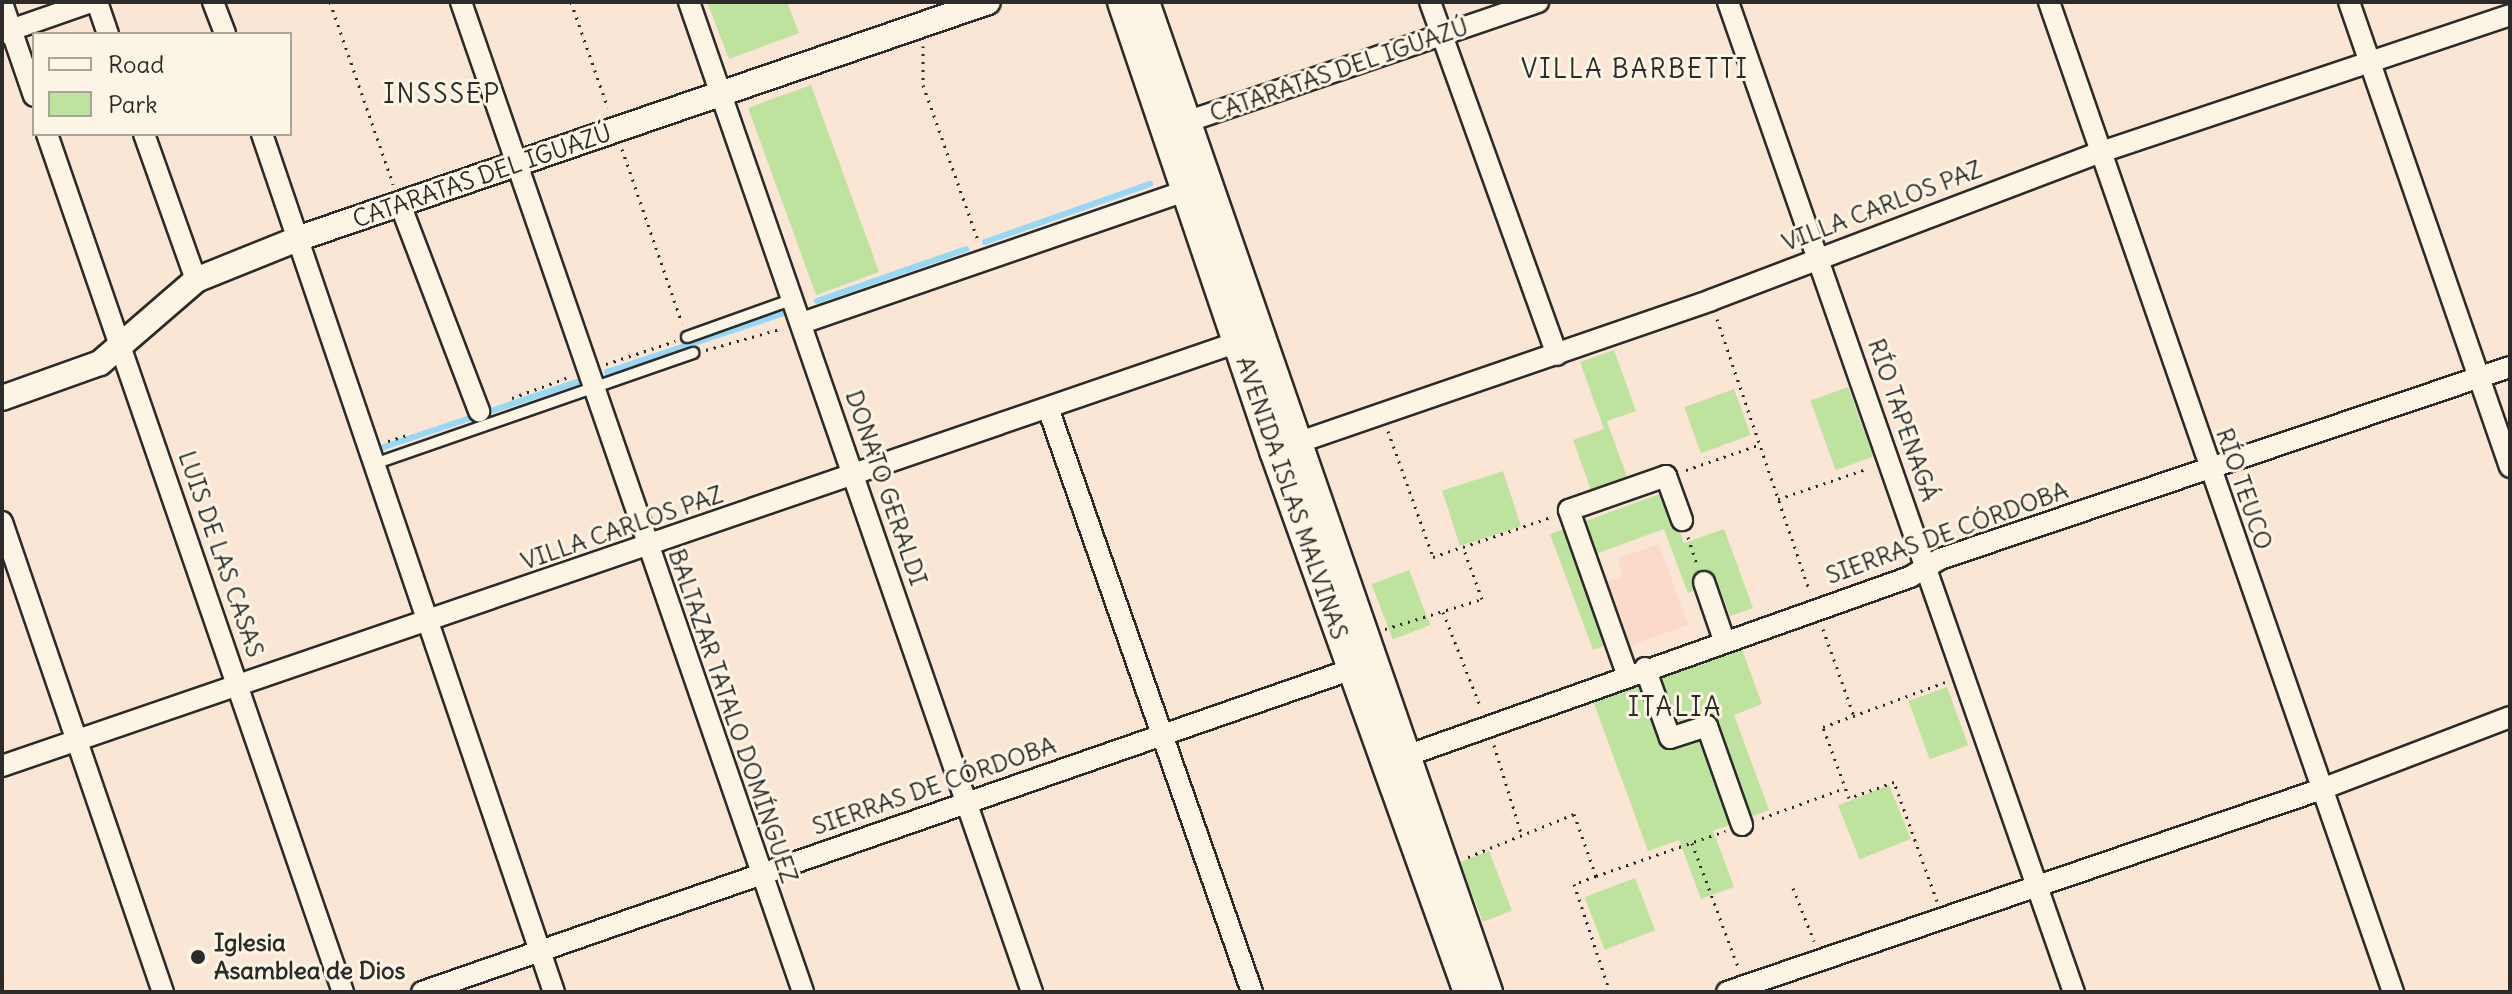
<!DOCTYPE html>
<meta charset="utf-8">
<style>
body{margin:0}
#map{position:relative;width:2512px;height:994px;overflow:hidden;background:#fbe5d5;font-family:Delius,sans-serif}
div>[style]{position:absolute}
.built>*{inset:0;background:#fbdaca}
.green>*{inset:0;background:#bde39e;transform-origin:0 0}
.stream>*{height:6px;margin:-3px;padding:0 3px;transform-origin:3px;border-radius:3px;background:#95d9f7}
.path>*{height:3px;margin-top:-1.5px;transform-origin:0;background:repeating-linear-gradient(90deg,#2b2b2b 0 2px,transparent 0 8px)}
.roads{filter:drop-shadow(2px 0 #2b2b2b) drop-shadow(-2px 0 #2b2b2b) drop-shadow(0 2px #2b2b2b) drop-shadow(0 -2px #2b2b2b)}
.service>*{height:10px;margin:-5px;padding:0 5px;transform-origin:5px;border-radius:5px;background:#fcf5e5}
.minor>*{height:20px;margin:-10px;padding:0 10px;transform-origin:10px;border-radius:10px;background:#fcf5e5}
.tertiary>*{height:24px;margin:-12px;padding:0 12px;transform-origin:12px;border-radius:12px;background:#fcf5e5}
.secondary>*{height:28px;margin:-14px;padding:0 14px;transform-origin:14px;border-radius:14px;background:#fcf5e5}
.dots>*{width:22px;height:22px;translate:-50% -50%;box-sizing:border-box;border:4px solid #fcf5e5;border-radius:50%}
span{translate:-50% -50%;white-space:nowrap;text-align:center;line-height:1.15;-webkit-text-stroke:6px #fcf5e5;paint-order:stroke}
.street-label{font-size:24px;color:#2b2b2b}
.poi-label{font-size:24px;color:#2b2b2b;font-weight:700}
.left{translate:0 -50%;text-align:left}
.neighbourhood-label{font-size:26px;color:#2b2b2b;letter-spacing:2px}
.frame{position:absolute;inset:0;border:4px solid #2b2b2b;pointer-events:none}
.legend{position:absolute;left:32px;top:32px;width:260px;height:104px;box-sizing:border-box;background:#fcf5e5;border:2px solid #a8a49b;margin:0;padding:10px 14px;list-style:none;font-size:24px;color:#2b2b2b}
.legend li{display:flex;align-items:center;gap:16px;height:40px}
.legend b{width:40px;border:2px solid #a8a49b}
</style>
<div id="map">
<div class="built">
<div style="clip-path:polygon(1659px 544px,1688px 625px,1626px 647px,1604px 583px,1623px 576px,1617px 558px)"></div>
</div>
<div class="green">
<div style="clip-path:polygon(707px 2px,787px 2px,799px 33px,729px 59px)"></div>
<div style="left:811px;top:85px;width:199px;height:67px;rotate:70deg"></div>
<div style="clip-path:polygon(1614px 350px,1636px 411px,1607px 421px,1628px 480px,1592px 493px,1573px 440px,1604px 429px,1580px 362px)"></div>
<div style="left:1848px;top:387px;width:74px;height:40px;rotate:70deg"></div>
<div style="left:1734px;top:389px;width:49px;height:53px;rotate:70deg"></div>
<div style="left:1503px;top:471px;width:58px;height:64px;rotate:72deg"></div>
<div style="clip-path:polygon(1665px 492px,1684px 543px,1724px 529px,1753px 608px,1730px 616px,1717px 582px,1688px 593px,1664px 529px,1579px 560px,1609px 644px,1593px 650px,1550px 534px)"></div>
<div style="left:1409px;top:570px;width:59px;height:40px;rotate:69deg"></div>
<div style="clip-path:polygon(1740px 644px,1762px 704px,1734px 715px,1769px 810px,1713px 831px,1734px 887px,1701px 899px,1679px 840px,1648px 851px,1592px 698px)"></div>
<div style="left:1947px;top:687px;width:62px;height:41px;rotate:70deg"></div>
<div style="left:1889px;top:785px;width:58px;height:55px;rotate:68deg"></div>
<div style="left:1489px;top:851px;width:64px;height:31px;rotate:69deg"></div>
<div style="left:1635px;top:878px;width:56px;height:54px;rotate:69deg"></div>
</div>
<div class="stream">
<div style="left:985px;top:242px;width:175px;rotate:-19.4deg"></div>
<div style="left:817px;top:301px;width:158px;rotate:-19.2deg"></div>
<div style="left:607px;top:372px;width:190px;rotate:-18.4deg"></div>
<div style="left:384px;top:447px;width:204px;rotate:-18.6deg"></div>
</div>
<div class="path">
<div style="left:330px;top:2px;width:193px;rotate:70.9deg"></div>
<div style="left:571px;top:2px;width:112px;rotate:70.8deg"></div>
<div style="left:923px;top:46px;width:39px;rotate:90deg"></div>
<div style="left:923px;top:85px;width:164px;rotate:70.5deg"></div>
<div style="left:622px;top:149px;width:184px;rotate:71deg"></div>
<div style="left:1717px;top:319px;width:288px;rotate:71.2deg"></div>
<div style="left:706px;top:350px;width:80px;rotate:-15.9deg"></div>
<div style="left:606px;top:364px;width:73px;rotate:-18.4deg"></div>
<div style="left:512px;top:398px;width:61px;rotate:-20.2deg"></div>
<div style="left:1388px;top:431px;width:134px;rotate:70.3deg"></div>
<div style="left:1433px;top:557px;width:31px;rotate:-19deg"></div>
<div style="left:388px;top:441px;width:24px;rotate:-17deg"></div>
<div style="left:1686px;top:470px;width:76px;rotate:-19.1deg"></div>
<div style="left:1778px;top:499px;width:96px;rotate:-18.8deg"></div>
<div style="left:1688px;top:537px;width:28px;rotate:72deg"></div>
<div style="left:1443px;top:612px;width:103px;rotate:68.4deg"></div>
<div style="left:1385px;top:629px;width:102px;rotate:-17.2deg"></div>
<div style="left:1482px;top:599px;width:55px;rotate:-110.1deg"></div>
<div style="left:1463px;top:547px;width:93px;rotate:-18.8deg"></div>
<div style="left:1823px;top:629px;width:92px;rotate:70.4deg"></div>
<div style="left:1494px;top:745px;width:92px;rotate:72.9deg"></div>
<div style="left:1762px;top:818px;width:88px;rotate:-19.9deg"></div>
<div style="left:1692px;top:843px;width:132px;rotate:69.6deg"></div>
<div style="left:1468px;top:857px;width:114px;rotate:-22.1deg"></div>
<div style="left:1574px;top:814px;width:66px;rotate:70.5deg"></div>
<div style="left:1596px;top:876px;width:137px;rotate:-19.2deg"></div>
<div style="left:1596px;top:876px;width:23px;rotate:160deg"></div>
<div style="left:1574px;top:884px;width:114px;rotate:71.6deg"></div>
<div style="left:1793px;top:888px;width:57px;rotate:68.4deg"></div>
<div style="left:1937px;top:901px;width:127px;rotate:-109.9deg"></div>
<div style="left:1894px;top:782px;width:48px;rotate:160.4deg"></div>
<div style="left:1849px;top:798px;width:76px;rotate:-110.1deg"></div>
<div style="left:1823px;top:727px;width:130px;rotate:-20.2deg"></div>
</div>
<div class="roads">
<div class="service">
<div style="left:687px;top:337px;width:114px;rotate:-19.6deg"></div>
<div style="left:377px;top:463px;width:335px;rotate:-19.2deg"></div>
</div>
<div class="minor">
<div style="left:97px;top:2px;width:34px;rotate:71deg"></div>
<div style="left:213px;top:2px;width:34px;rotate:69deg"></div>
<div style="left:461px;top:2px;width:1047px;rotate:70.94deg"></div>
<div style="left:689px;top:2px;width:1048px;rotate:70.89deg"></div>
<div style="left:1430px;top:2px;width:375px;rotate:70.2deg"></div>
<div style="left:1728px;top:2px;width:1049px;rotate:70.74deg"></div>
<div style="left:2049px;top:2px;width:1048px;rotate:70.84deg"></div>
<div style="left:2349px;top:2px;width:492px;rotate:70.9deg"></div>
<div style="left:2px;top:3px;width:98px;rotate:71deg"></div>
<div style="left:2px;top:33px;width:94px;rotate:-19.2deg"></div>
<div style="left:1186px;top:122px;width:372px;rotate:-18.8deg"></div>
<div style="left:47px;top:134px;width:908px;rotate:70.97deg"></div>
<div style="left:144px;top:134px;width:155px;rotate:70.4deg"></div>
<div style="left:262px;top:134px;width:906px;rotate:71.21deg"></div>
<div style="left:400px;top:204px;width:222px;rotate:69.1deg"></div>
<div style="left:802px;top:323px;width:418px;rotate:-19deg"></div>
<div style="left:1048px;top:408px;width:619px;rotate:70.74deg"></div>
<div style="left:1288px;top:446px;width:447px;rotate:-19deg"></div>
<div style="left:1711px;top:300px;width:417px;rotate:-20.8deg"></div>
<div style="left:2101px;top:152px;width:431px;rotate:-18.5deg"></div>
<div style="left:2px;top:522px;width:497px;rotate:71.1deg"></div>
<div style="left:1704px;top:582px;width:61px;rotate:71deg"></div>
<div style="left:1645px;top:668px;width:74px;rotate:70.3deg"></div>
<div style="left:1670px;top:738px;width:39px;rotate:-18deg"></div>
<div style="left:1707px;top:726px;width:105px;rotate:70.5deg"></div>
<div style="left:1627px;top:674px;width:174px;rotate:-109.5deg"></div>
<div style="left:1569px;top:510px;width:103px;rotate:-19.3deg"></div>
<div style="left:1666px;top:476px;width:47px;rotate:70deg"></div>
<div style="left:1406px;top:756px;width:535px;rotate:-19.55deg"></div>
<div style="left:1910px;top:577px;width:35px;rotate:-31deg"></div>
<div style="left:1940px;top:559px;width:601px;rotate:-18.62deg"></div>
<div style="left:2px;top:766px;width:1316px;rotate:-18.93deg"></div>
<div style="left:422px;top:992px;width:997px;rotate:-19.14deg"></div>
<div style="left:1727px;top:992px;width:626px;rotate:-18.84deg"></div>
<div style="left:2319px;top:790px;width:204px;rotate:-20.9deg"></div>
</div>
<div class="tertiary">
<div style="left:2px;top:398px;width:104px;rotate:-19.7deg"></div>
<div style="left:100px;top:363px;width:127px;rotate:-40.8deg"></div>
<div style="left:196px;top:280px;width:112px;rotate:-22deg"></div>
<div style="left:300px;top:238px;width:727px;rotate:-18.93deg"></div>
</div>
<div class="secondary">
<div style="left:1122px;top:2px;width:474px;rotate:71.3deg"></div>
<div style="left:1274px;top:451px;width:575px;rotate:70.27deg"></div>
<div style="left:1145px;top:2px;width:1048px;rotate:70.89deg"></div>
</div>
</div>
<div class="dots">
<div style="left:198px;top:957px;background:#2b2b2b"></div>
</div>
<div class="street-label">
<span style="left:1339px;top:70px;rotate:-19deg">CATARATAS DEL IGUAZÚ</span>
<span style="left:482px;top:176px;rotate:-19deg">CATARATAS DEL IGUAZÚ</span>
<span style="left:1882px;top:206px;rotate:-21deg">VILLA CARLOS PAZ</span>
<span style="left:1903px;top:420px;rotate:71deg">RÍO TAPENAGÁ</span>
<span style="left:886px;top:488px;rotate:71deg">DONATO GERALDI</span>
<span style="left:2244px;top:489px;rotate:71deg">RÍO TEUCO</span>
<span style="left:1292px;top:498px;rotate:71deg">AVENIDA ISLAS MALVINAS</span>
<span style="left:622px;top:528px;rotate:-19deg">VILLA CARLOS PAZ</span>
<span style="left:1947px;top:533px;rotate:-20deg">SIERRAS DE CÓRDOBA</span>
<span style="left:221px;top:554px;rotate:71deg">LUIS DE LAS CASAS</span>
<span style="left:733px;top:716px;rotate:71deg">BALTAZAR TATALO DOMÍNGUEZ</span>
<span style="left:934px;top:786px;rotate:-19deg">SIERRAS DE CÓRDOBA</span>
</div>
<div class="poi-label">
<span class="left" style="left:214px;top:957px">Iglesia<br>Asamblea de Dios</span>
</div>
<div class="neighbourhood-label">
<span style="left:1635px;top:69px">VILLA BARBETTI</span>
<span style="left:442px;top:94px">INSSSEP</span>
<span style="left:1675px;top:707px">ITALIA</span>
</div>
<div class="frame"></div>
<ul class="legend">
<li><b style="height:10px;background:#fcf5e5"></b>Road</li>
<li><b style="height:22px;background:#bde39e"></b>Park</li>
</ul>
</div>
